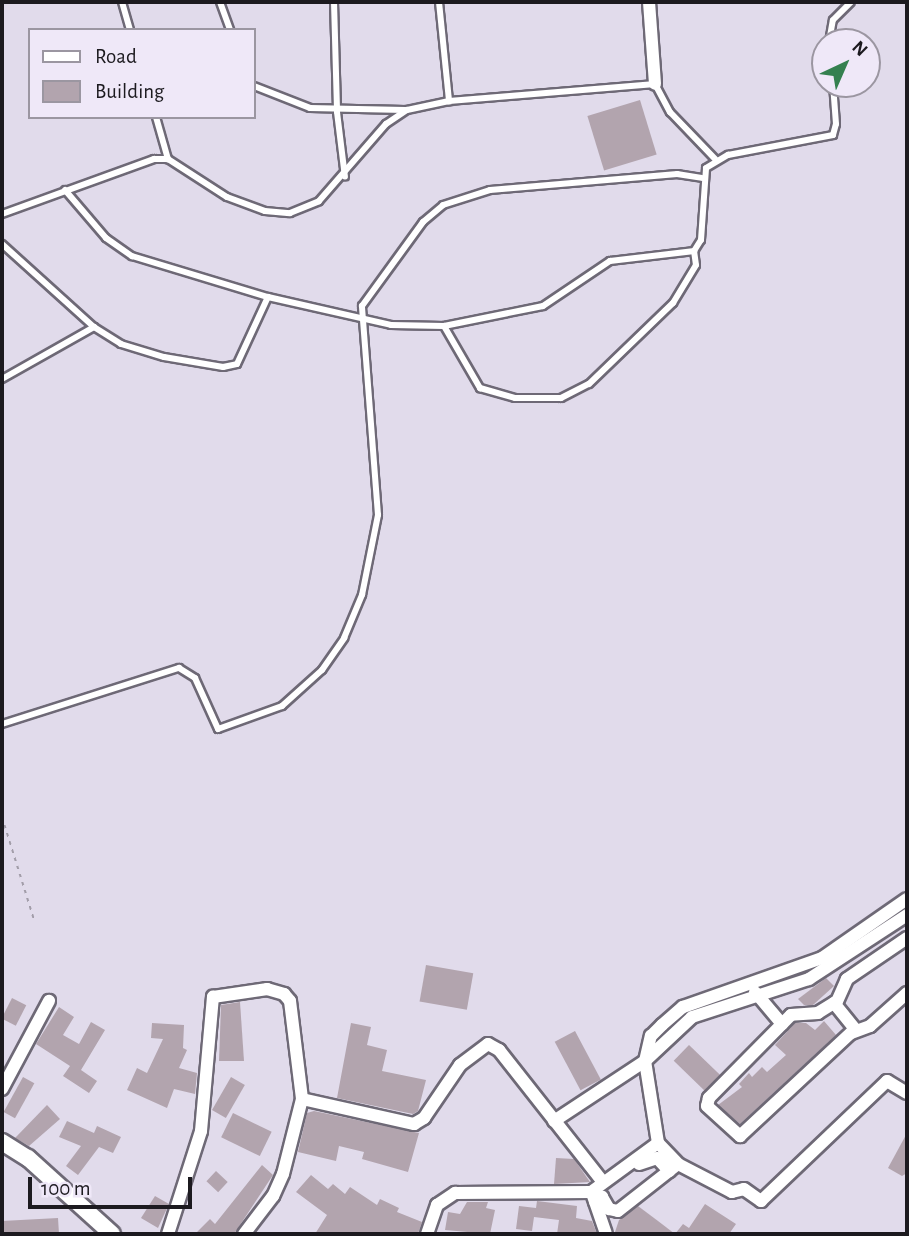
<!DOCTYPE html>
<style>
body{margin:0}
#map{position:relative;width:909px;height:1236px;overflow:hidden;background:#e1dbeb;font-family:"Alegreya Sans",sans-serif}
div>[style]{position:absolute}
.building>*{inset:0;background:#b2a4ae;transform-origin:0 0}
.path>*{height:2px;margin-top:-1px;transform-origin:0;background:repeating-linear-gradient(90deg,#a29da9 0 3.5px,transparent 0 8.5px)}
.roads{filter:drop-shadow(2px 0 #6e6976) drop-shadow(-2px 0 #6e6976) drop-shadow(0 2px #6e6976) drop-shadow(0 -2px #6e6976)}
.service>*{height:6px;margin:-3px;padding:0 3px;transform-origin:3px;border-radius:3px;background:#fff}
.minor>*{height:12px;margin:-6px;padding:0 6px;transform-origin:6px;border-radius:6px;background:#fff}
.tertiary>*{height:16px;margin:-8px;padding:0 8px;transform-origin:8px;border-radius:8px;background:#fff}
span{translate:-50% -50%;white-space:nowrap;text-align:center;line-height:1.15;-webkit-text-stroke:7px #efe8f8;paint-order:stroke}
.frame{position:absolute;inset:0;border:4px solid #1c1a1f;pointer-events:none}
.legend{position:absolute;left:28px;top:28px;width:228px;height:91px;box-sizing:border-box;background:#efe8f8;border:2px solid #9b96a1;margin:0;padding:9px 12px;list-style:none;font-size:21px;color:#1c1a1f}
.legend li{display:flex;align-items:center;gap:14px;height:35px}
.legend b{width:35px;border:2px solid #9b96a1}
.north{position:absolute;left:811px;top:28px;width:70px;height:70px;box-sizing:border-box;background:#efe8f8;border:2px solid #9b96a1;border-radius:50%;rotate:44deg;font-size:19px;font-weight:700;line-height:28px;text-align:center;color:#1c1a1f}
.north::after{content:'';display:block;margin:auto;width:24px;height:32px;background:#34804f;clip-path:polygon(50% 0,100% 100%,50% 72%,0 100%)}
.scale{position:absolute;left:28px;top:1177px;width:164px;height:32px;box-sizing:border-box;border:4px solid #1c1a1f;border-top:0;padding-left:9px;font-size:21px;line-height:24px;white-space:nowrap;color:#1c1a1f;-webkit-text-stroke:5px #efe8f8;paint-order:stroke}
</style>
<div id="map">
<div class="building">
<div style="left:640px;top:100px;width:57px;height:55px;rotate:73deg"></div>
<div style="left:426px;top:965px;width:48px;height:37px;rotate:10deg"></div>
<div style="clip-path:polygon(826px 978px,834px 986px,813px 1005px,804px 1005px,798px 999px)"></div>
<div style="left:12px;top:998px;width:16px;height:23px;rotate:27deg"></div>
<div style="clip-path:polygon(240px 1002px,244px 1061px,219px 1061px,221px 1005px)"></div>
<div style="clip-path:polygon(59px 1007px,74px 1017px,63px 1035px,79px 1044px,91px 1022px,105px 1030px,81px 1070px,97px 1081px,89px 1093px,63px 1076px,70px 1066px,36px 1044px)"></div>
<div style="clip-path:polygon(824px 1021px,836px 1035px,740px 1124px,718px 1105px,742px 1087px,739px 1084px,749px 1073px,752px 1077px,762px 1067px,767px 1072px,786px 1055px,775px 1045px,795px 1023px,806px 1023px,815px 1030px)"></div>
<div style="clip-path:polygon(152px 1023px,184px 1025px,183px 1048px,187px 1050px,179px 1068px,197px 1073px,195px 1094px,174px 1089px,167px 1108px,127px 1090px,137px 1068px,147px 1073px,163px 1039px,151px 1038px)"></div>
<div style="clip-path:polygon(351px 1023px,371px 1027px,367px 1045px,387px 1050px,382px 1071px,426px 1080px,418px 1111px,413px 1114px,337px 1098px)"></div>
<div style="left:575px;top:1031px;width:55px;height:23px;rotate:62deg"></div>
<div style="left:689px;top:1045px;width:43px;height:22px;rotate:44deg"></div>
<div style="left:23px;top:1077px;width:13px;height:40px;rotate:29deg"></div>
<div style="left:231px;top:1077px;width:16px;height:38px;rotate:30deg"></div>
<div style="clip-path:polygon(47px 1105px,60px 1119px,29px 1146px,15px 1138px)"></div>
<div style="clip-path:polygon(314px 1111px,419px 1133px,408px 1172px,362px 1159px,364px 1152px,339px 1146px,336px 1161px,298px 1152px,307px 1113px)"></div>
<div style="left:233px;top:1113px;width:43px;height:27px;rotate:26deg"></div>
<div style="clip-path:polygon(67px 1121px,94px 1133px,97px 1126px,121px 1137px,113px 1153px,99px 1147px,78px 1175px,66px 1166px,81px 1146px,59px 1137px)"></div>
<div style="clip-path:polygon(907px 1133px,907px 1173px,902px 1176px,888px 1168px)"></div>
<div style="clip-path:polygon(556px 1158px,574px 1159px,590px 1182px,554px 1184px)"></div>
<div style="clip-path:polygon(262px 1165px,273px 1175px,234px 1234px,195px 1234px,210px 1219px,215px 1224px)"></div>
<div style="left:216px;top:1171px;width:16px;height:14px;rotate:43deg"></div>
<div style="clip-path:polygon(311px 1175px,328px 1189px,333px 1184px,345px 1194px,350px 1187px,377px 1205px,380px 1199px,399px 1208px,397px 1212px,422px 1222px,418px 1234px,315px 1234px,327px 1215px,296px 1192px)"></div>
<div style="clip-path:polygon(155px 1196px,169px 1204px,158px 1228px,141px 1218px)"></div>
<div style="clip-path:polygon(537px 1201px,577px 1206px,576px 1218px,592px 1221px,597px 1234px,557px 1234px,559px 1220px,534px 1217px,532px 1231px,516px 1229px,519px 1206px,536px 1208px)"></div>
<div style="clip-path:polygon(467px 1202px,488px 1202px,486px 1208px,495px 1210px,490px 1234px,445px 1230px,448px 1212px,460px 1214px)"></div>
<div style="clip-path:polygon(705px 1204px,736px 1224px,729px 1234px,675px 1234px,683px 1224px,689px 1228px)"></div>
<div style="clip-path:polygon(638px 1206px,658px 1221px,675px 1234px,615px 1232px,619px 1220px)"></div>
<div style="clip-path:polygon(58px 1218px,59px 1234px,2px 1234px,2px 1221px)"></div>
</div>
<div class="path">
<div style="left:2px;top:817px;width:108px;rotate:72.7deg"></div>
</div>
<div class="roads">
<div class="service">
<div style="left:122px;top:2px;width:29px;rotate:74deg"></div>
<div style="left:220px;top:2px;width:30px;rotate:70deg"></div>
<div style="left:334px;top:2px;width:110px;rotate:88.4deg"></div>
<div style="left:337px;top:112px;width:65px;rotate:83deg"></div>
<div style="left:439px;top:2px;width:100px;rotate:84.2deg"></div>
<div style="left:829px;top:42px;width:22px;rotate:-80deg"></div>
<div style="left:833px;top:20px;width:25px;rotate:-45deg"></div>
<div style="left:254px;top:86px;width:60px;rotate:21.4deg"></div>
<div style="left:310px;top:108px;width:95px;rotate:1.2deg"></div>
<div style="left:156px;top:117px;width:44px;rotate:74.1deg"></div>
<div style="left:65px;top:190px;width:63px;rotate:49.5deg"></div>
<div style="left:106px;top:238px;width:32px;rotate:35deg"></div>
<div style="left:132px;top:256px;width:142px;rotate:16.8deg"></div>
<div style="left:268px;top:297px;width:126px;rotate:12.8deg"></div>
<div style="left:391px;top:325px;width:53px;rotate:1.1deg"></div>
<div style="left:444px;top:326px;width:101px;rotate:-11.4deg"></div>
<div style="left:543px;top:306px;width:81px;rotate:-33.9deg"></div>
<div style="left:610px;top:261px;width:85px;rotate:-6.8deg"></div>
<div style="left:694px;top:251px;width:13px;rotate:-58deg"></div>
<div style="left:701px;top:240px;width:72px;rotate:-86deg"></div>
<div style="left:706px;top:168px;width:26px;rotate:-31deg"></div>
<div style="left:728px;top:155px;width:107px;rotate:-10.8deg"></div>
<div style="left:833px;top:135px;width:11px;rotate:-75deg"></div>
<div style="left:836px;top:124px;width:40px;rotate:-94.3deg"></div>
<div style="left:2px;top:214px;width:162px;rotate:-19.9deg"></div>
<div style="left:154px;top:159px;width:14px"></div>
<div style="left:168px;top:159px;width:70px;rotate:32.8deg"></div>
<div style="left:227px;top:197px;width:40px;rotate:20.2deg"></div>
<div style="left:265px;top:211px;width:25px;rotate:5deg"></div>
<div style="left:290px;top:213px;width:31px;rotate:-22deg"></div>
<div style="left:319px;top:201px;width:102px;rotate:-49deg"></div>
<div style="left:386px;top:124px;width:25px;rotate:-34deg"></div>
<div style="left:407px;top:110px;width:43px;rotate:-12.1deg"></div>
<div style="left:449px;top:101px;width:207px;rotate:-4.7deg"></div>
<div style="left:655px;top:84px;width:32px;rotate:62deg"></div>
<div style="left:670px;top:112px;width:65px;rotate:46.2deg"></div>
<div style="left:2px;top:244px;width:124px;rotate:42.1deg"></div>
<div style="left:94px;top:327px;width:32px;rotate:32deg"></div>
<div style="left:121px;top:344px;width:45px;rotate:16.8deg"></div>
<div style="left:164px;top:357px;width:60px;rotate:9.6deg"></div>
<div style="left:223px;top:367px;width:14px;rotate:-12deg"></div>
<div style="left:237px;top:364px;width:74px;rotate:-65.2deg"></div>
<div style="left:444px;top:326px;width:72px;rotate:59.9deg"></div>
<div style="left:480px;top:388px;width:36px;rotate:16deg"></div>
<div style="left:515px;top:398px;width:46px"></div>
<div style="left:561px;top:398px;width:31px;rotate:-27deg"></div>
<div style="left:589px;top:384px;width:117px;rotate:-44deg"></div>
<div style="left:673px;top:303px;width:44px;rotate:-58.8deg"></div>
<div style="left:696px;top:265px;width:14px;rotate:-98deg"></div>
<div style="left:2px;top:379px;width:106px;rotate:-29.5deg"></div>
<div style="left:2px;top:724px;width:186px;rotate:-17.6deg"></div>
<div style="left:179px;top:668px;width:19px;rotate:32deg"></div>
<div style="left:195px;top:678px;width:56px;rotate:65.7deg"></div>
<div style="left:218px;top:729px;width:68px;rotate:-19.8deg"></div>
<div style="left:282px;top:706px;width:54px;rotate:-42deg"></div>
<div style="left:322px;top:670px;width:39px;rotate:-55deg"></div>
<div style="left:344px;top:638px;width:47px;rotate:-67.3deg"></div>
<div style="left:362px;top:595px;width:82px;rotate:-78.7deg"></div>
<div style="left:378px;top:515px;width:210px;rotate:-94.4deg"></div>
<div style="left:362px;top:306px;width:104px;rotate:-54deg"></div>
<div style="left:423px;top:222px;width:26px;rotate:-40deg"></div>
<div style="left:443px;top:205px;width:49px;rotate:-17.7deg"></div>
<div style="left:490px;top:190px;width:188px;rotate:-4.9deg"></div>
<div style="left:677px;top:174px;width:25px;rotate:9deg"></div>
</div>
<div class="minor">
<div style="left:649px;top:2px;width:82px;rotate:85.8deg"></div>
<div style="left:907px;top:938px;width:73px;rotate:145.7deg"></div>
<div style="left:847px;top:979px;width:24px;rotate:114deg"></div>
<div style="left:837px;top:1001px;width:22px;rotate:148deg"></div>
<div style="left:818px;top:1013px;width:27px;rotate:176deg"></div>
<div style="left:791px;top:1015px;width:117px;rotate:134.7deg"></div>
<div style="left:709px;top:1098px;width:8px;rotate:104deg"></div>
<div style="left:707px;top:1106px;width:45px;rotate:42.3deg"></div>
<div style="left:740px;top:1136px;width:151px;rotate:-42.9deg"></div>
<div style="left:851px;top:1033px;width:20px;rotate:-20deg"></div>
<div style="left:870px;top:1026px;width:50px;rotate:-41.7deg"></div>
<div style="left:755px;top:992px;width:42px;rotate:49.8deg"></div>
<div style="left:834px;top:1003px;width:35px;rotate:51deg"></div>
<div style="left:2px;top:1089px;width:100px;rotate:-61.9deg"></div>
<div style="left:302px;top:1099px;width:115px;rotate:12.6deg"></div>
<div style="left:414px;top:1124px;width:12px;rotate:-31deg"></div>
<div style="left:424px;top:1118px;width:64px;rotate:-55.8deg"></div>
<div style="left:460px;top:1065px;width:35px;rotate:-37deg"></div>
<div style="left:488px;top:1044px;width:13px;rotate:29deg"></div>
<div style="left:499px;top:1050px;width:168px;rotate:51.8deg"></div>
<div style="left:554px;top:1121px;width:109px;rotate:-33.4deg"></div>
<div style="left:645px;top:1061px;width:64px;rotate:-43.1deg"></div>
<div style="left:692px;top:1017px;width:123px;rotate:-18deg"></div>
<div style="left:809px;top:979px;width:117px;rotate:-33.1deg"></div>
<div style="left:658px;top:1143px;width:29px;rotate:46deg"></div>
<div style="left:678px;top:1164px;width:61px;rotate:27.4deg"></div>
<div style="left:732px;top:1192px;width:12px;rotate:-14deg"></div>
<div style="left:744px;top:1189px;width:21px;rotate:35deg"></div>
<div style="left:761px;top:1201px;width:174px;rotate:-43.6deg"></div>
<div style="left:887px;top:1081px;width:23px;rotate:31deg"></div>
<div style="left:639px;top:1164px;width:19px;rotate:-18deg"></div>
<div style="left:657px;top:1158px;width:18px;rotate:47deg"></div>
<div style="left:593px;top:1196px;width:39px;rotate:71deg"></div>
<div style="left:595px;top:1202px;width:9px;rotate:-36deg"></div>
<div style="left:602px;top:1197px;width:14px;rotate:60deg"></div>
<div style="left:609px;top:1209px;width:9px;rotate:13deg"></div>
<div style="left:618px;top:1211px;width:76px;rotate:-38.1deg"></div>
<div style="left:168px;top:1234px;width:108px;rotate:-72.2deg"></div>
<div style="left:201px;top:1131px;width:135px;rotate:-84.9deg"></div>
<div style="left:213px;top:997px;width:55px;rotate:-8.4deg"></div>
<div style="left:267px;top:989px;width:18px;rotate:16deg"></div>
<div style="left:284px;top:994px;width:9px;rotate:49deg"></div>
<div style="left:290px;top:1001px;width:99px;rotate:83deg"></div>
<div style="left:302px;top:1099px;width:77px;rotate:104.2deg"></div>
<div style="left:283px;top:1174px;width:24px;rotate:114deg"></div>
<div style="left:273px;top:1196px;width:48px;rotate:127.3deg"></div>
<div style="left:427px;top:1234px;width:31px;rotate:-71deg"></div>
<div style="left:437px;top:1205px;width:22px;rotate:-34deg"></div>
<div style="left:455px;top:1193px;width:136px;rotate:-0.4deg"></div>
<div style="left:591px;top:1192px;width:83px;rotate:-36.2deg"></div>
<div style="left:658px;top:1143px;width:83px;rotate:-99deg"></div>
<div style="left:645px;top:1061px;width:26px;rotate:-77deg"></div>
<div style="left:651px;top:1036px;width:16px;rotate:-45deg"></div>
<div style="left:662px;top:1025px;width:28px;rotate:-41deg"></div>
<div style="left:683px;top:1007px;width:147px;rotate:-19.4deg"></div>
<div style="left:822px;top:958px;width:103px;rotate:-34.8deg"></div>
</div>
<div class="tertiary">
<div style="left:2px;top:1142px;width:31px;rotate:32deg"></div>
<div style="left:28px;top:1158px;width:113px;rotate:42.1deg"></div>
</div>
</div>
<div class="frame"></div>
<ul class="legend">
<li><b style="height:9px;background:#fff"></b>Road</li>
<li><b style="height:19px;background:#b2a4ae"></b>Building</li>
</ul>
<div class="north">N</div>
<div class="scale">100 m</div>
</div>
